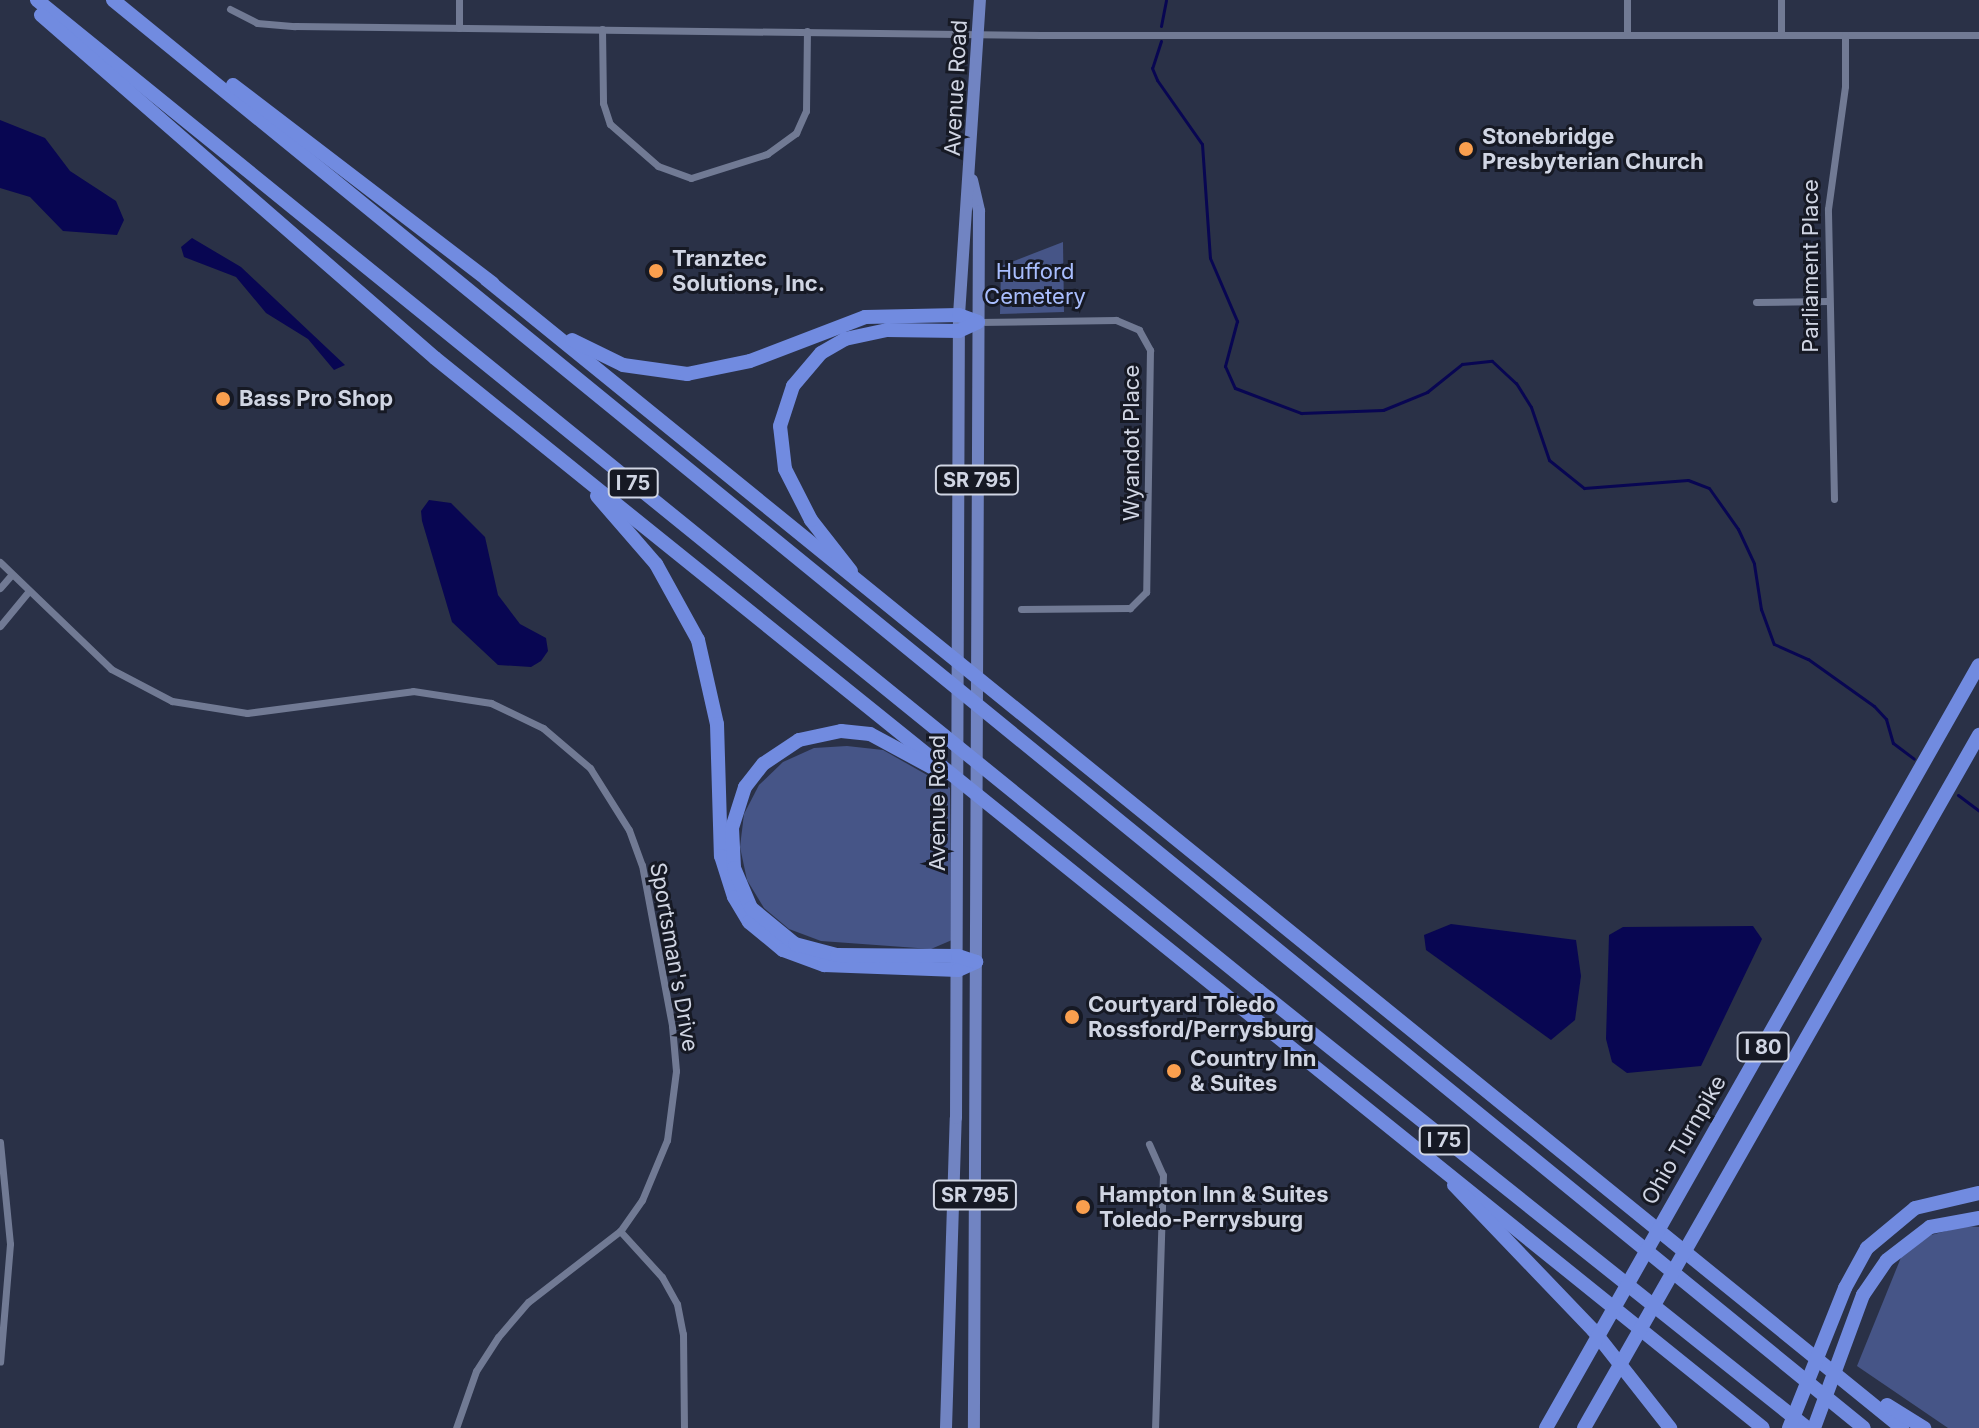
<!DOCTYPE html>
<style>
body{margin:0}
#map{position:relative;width:1979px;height:1428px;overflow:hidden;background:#2a3147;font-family:Inter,sans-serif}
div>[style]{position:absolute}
.green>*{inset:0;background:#465587}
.water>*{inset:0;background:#080652}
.stream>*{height:3px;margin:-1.5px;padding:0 1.5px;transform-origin:1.5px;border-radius:1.5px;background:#080652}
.minor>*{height:7px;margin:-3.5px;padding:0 3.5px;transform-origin:3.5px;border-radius:3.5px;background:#717a94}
.primary>*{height:12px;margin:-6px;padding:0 6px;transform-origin:6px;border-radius:6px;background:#7184c2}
.motorway>*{height:14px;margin:-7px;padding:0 7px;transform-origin:7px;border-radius:7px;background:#718be0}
.dots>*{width:22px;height:22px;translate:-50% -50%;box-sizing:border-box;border:4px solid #161924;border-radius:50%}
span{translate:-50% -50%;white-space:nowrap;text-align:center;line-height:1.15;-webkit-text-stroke:6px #161924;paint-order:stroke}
.shield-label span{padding:2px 6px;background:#161924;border:2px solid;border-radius:6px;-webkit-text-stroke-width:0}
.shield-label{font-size:20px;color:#d0d5e3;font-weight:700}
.street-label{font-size:22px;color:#d0d5e3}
.poi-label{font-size:22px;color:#d0d5e3;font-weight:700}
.left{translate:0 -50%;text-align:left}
.park-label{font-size:22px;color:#a9befe}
</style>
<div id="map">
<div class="green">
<div style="clip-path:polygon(1063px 242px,1064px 312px,1000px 314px,1001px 266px)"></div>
<div style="clip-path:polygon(847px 746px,883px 750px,950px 788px,952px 940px,931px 949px,821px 941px,789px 929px,764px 908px,747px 880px,740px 847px,744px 814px,759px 785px,783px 762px,814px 748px)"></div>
<div style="clip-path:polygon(1965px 1226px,1979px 1227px,1979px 1428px,1948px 1428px,1857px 1366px,1902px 1255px,1931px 1235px)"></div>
</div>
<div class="water">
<div style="clip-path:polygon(0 120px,45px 138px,70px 171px,116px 201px,124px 220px,117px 235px,63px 231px,30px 197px,0 188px)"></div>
<div style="clip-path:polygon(192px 238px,241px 267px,345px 365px,334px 370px,308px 339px,266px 313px,236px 277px,184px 257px,181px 247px)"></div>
<div style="clip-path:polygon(429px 500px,451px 503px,485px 537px,498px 595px,520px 624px,546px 638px,548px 651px,541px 661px,531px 667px,498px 665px,452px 622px,422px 521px,421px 511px)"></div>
<div style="clip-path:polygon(1451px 924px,1576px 940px,1581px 976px,1575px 1020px,1551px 1040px,1426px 950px,1424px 935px)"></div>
<div style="clip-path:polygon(1753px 926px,1762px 939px,1701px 1066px,1627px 1073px,1612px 1062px,1606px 1039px,1609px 935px,1623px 927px)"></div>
</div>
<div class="stream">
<div style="left:1161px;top:26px;width:26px;rotate:-79deg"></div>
<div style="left:1161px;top:41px;width:28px;rotate:108deg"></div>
<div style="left:1152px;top:68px;width:13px;rotate:67deg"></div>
<div style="left:1157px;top:80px;width:78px;rotate:54.9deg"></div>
<div style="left:1202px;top:144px;width:114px;rotate:86deg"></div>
<div style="left:1210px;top:258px;width:69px;rotate:66.8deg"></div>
<div style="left:1237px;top:321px;width:47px;rotate:104.9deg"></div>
<div style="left:1225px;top:366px;width:24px;rotate:66deg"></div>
<div style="left:1235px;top:388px;width:71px;rotate:20.7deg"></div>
<div style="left:1301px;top:413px;width:82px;rotate:-2.1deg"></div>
<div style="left:1383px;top:410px;width:48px;rotate:-22.2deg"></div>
<div style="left:1427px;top:392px;width:45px;rotate:-38.7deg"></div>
<div style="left:1462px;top:364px;width:30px;rotate:-6deg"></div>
<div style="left:1492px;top:361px;width:33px;rotate:43deg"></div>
<div style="left:1516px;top:383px;width:28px;rotate:58deg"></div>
<div style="left:1531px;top:407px;width:56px;rotate:71.2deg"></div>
<div style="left:1549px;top:460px;width:45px;rotate:38.7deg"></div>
<div style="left:1584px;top:488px;width:104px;rotate:-4.4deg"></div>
<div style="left:1688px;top:480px;width:22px;rotate:21deg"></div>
<div style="left:1709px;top:488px;width:50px;rotate:54.7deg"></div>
<div style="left:1738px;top:529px;width:38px;rotate:65deg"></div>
<div style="left:1754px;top:564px;width:46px;rotate:81.2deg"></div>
<div style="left:1761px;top:609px;width:37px;rotate:70deg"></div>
<div style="left:1774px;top:644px;width:37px;rotate:24deg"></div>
<div style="left:1808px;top:659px;width:81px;rotate:35.5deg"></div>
<div style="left:1874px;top:706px;width:18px;rotate:47deg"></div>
<div style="left:1886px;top:719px;width:25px;rotate:74deg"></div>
<div style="left:1893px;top:743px;width:26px;rotate:37deg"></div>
<div style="left:1958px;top:795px;width:26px;rotate:37deg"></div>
</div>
<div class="minor">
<div style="left:1627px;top:0;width:35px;rotate:90deg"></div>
<div style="left:1781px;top:0;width:34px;rotate:90deg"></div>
<div style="left:230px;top:9px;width:30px;rotate:27deg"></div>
<div style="left:257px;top:23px;width:38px;rotate:5deg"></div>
<div style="left:295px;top:26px;width:746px;rotate:0.69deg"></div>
<div style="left:1041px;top:35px;width:938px"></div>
<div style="left:459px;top:28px;width:28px;rotate:-90deg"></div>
<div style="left:602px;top:29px;width:74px;rotate:89.2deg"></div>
<div style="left:603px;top:103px;width:22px;rotate:72deg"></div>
<div style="left:610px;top:124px;width:64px;rotate:41.2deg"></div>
<div style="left:658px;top:166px;width:35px;rotate:20deg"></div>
<div style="left:691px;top:178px;width:80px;rotate:-17.5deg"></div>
<div style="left:767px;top:154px;width:36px;rotate:-36deg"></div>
<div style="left:796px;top:133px;width:24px;rotate:-66deg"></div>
<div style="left:806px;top:111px;width:80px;rotate:-89.3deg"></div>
<div style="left:1756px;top:302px;width:72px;rotate:-0.8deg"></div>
<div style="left:978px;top:322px;width:138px;rotate:-0.8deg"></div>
<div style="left:1116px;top:320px;width:25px;rotate:23deg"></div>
<div style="left:1139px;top:330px;width:23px;rotate:61deg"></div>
<div style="left:1150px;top:350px;width:242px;rotate:90.9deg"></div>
<div style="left:1146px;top:592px;width:23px;rotate:135deg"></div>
<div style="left:1130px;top:608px;width:109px;rotate:179.5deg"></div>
<div style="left:1834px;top:499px;width:290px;rotate:-91.2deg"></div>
<div style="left:1828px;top:209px;width:124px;rotate:-82.1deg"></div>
<div style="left:1845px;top:86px;width:51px;rotate:-90deg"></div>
<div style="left:0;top:562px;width:154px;rotate:43.9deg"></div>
<div style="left:111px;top:669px;width:69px;rotate:27.7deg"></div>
<div style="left:172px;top:701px;width:76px;rotate:9.1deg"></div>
<div style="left:247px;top:713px;width:167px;rotate:-7.5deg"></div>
<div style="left:413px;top:691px;width:79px;rotate:8.7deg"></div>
<div style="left:491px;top:703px;width:58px;rotate:25.7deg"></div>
<div style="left:543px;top:728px;width:62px;rotate:40.4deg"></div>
<div style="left:590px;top:768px;width:73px;rotate:57.8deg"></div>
<div style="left:629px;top:830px;width:37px;rotate:70deg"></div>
<div style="left:642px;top:865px;width:164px;rotate:79.4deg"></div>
<div style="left:672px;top:1026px;width:45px;rotate:84.9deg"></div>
<div style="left:676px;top:1071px;width:70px;rotate:97.4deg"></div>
<div style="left:667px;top:1140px;width:65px;rotate:112.6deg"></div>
<div style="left:642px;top:1200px;width:38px;rotate:125deg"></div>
<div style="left:620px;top:1231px;width:116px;rotate:142.3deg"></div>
<div style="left:528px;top:1302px;width:46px;rotate:130.6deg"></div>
<div style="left:498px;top:1337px;width:40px;rotate:122.9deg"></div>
<div style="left:476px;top:1371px;width:60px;rotate:109.3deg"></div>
<div style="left:0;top:588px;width:18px;rotate:-49deg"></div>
<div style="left:0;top:626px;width:45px;rotate:-50.4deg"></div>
<div style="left:0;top:1142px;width:102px;rotate:84.4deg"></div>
<div style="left:10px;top:1244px;width:118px;rotate:94.8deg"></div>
<div style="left:1149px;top:1144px;width:34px;rotate:66deg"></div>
<div style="left:1163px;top:1175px;width:253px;rotate:91.8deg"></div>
<div style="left:620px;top:1231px;width:62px;rotate:47.6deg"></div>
<div style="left:662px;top:1277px;width:31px;rotate:61deg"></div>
<div style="left:677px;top:1304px;width:31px;rotate:79deg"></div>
<div style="left:683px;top:1334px;width:94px;rotate:89.4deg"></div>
</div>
<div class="primary">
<div style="left:972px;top:180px;width:32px;rotate:77deg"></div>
<div style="left:979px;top:211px;width:1217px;rotate:90.24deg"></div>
<div style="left:946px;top:1428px;width:310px;rotate:-88.2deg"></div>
<div style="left:956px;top:1118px;width:803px;rotate:-89.79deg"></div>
<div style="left:959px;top:315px;width:316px;rotate:-86.2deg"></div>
</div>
<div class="motorway">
<div style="left:37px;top:0;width:1572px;rotate:39.04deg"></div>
<div style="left:1258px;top:990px;width:702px;rotate:38.58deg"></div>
<div style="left:113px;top:0;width:2259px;rotate:39.2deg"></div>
<div style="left:41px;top:15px;width:522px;rotate:41.04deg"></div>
<div style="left:435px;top:358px;width:1705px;rotate:38.86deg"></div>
<div style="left:233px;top:85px;width:327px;rotate:37.4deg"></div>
<div style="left:486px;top:279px;width:1824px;rotate:39.06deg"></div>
<div style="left:572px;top:340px;width:57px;rotate:26.1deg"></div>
<div style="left:623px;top:365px;width:65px;rotate:8deg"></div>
<div style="left:687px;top:374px;width:64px;rotate:-11.7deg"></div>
<div style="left:750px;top:361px;width:123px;rotate:-20.9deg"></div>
<div style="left:865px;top:317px;width:94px;rotate:-1.2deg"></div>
<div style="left:959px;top:315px;width:20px;rotate:20deg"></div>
<div style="left:597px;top:496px;width:90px;rotate:49.1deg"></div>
<div style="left:656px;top:564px;width:87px;rotate:61.1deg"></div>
<div style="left:698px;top:640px;width:86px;rotate:77.3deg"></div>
<div style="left:717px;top:724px;width:132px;rotate:88.3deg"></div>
<div style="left:721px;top:856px;width:43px;rotate:72.4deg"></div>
<div style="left:734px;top:897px;width:29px;rotate:59deg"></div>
<div style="left:749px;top:922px;width:44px;rotate:39.5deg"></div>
<div style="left:783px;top:950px;width:44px;rotate:20.1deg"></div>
<div style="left:824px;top:965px;width:134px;rotate:2.1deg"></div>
<div style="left:958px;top:970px;width:20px;rotate:-24deg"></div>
<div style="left:851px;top:571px;width:65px;rotate:-128.1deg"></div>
<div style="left:811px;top:520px;width:57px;rotate:-117deg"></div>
<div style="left:785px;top:469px;width:43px;rotate:-96.6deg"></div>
<div style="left:780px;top:426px;width:42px;rotate:-72deg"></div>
<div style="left:793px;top:386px;width:43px;rotate:-49.7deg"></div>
<div style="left:821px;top:353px;width:28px;rotate:-30deg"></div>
<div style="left:845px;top:339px;width:43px;rotate:-12.1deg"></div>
<div style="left:887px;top:330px;width:72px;rotate:0.8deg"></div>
<div style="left:959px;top:331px;width:21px;rotate:-25deg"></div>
<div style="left:935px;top:769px;width:74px;rotate:-151.7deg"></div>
<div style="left:870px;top:734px;width:29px;rotate:-174deg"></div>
<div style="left:841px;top:731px;width:43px;rotate:167.9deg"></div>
<div style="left:799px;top:740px;width:43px;rotate:146.3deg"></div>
<div style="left:763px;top:764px;width:29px;rotate:128deg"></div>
<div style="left:745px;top:787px;width:43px;rotate:107.6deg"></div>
<div style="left:732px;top:828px;width:40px;rotate:87.1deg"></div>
<div style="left:734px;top:868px;width:43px;rotate:67deg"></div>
<div style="left:751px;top:908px;width:57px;rotate:39.3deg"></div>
<div style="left:795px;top:944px;width:43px;rotate:14.7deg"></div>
<div style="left:837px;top:955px;width:121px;rotate:0.5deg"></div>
<div style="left:958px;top:956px;width:19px;rotate:18deg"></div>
<div style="left:1454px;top:1185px;width:201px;rotate:46.2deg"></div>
<div style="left:1593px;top:1330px;width:125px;rotate:51.8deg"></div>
<div style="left:1887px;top:1405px;width:44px;rotate:31.9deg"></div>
<div style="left:1546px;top:1428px;width:877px;rotate:-60.43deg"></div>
<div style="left:1584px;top:1428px;width:798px;rotate:-60.32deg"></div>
<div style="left:1789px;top:1428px;width:151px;rotate:-68.2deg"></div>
<div style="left:1845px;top:1288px;width:46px;rotate:-61.2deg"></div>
<div style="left:1867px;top:1248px;width:62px;rotate:-39.8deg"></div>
<div style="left:1915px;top:1208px;width:66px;rotate:-13.2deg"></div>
<div style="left:1814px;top:1428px;width:142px;rotate:-69.8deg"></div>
<div style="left:1863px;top:1295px;width:42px;rotate:-55.6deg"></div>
<div style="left:1887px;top:1260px;width:54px;rotate:-37.5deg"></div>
<div style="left:1930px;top:1227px;width:50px;rotate:-10.4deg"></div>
</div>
<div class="dots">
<div style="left:1466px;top:149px;background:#fa9f4e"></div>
<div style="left:656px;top:271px;background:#fa9f4e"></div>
<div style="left:223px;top:399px;background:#fa9f4e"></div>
<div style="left:1072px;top:1017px;background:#fa9f4e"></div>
<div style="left:1174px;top:1071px;background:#fa9f4e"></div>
<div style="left:1083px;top:1207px;background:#fa9f4e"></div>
</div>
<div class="shield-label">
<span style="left:977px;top:480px">SR 795</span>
<span style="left:633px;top:483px">I 75</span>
<span style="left:1763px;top:1047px">I 80</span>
<span style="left:1444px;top:1140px">I 75</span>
<span style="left:975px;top:1195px">SR 795</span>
</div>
<div class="street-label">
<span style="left:956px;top:88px;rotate:-87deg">Avenue Road</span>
<span style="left:1811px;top:266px;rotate:-90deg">Parliament Place</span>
<span style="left:1132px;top:443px;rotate:-90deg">Wyandot Place</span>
<span style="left:938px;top:803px;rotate:-90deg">Avenue Road</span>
<span style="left:674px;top:957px;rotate:80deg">Sportsman's Drive</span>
<span style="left:1684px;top:1140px;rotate:-60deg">Ohio Turnpike</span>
</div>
<div class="poi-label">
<span class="left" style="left:1482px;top:149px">Stonebridge<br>Presbyterian Church</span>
<span class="left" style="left:672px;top:271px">Tranztec<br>Solutions, Inc.</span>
<span class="left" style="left:239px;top:399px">Bass Pro Shop</span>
<span class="left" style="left:1088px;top:1017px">Courtyard Toledo<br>Rossford/Perrysburg</span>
<span class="left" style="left:1190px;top:1071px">Country Inn<br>&amp; Suites</span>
<span class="left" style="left:1099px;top:1207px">Hampton Inn &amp; Suites<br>Toledo-Perrysburg</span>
</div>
<div class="park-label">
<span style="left:1035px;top:284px">Hufford<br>Cemetery</span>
</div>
</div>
